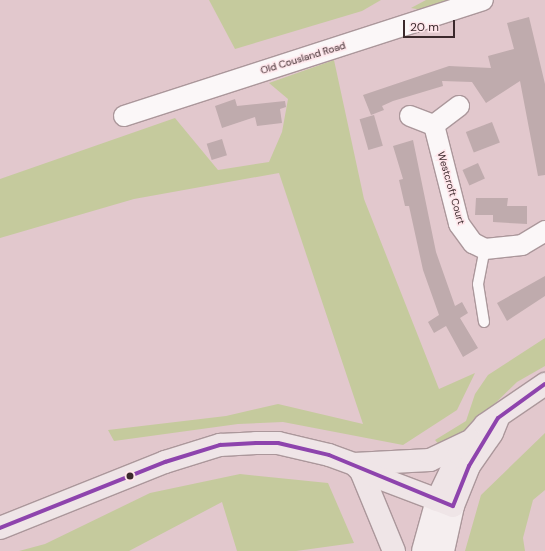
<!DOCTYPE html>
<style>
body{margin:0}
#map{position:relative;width:545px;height:551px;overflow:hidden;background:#e2c8cd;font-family:"DM Sans",sans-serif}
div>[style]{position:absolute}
.green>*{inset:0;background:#c5ca9d}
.building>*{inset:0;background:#bfabad;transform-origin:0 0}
.roads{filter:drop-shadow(1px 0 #ab979b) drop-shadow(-1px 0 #ab979b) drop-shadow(0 1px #ab979b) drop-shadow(0 -1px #ab979b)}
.lane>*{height:10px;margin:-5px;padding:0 5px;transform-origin:5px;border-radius:5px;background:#fbf7f8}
.street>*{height:20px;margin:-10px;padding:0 10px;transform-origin:10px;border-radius:10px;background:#fbf7f8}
.secondary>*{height:22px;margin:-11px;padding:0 11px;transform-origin:11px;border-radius:11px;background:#f5eeef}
.primary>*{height:22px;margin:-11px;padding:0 11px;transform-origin:11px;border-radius:11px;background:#efe5e7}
.bus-1>*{height:4px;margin:-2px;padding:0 2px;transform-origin:2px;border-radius:2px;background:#8e44ad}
.dots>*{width:11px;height:11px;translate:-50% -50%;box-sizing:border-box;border:2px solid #fee5ea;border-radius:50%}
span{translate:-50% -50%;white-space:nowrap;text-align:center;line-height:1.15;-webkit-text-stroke:3px #fee5ea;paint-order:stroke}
.street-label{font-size:10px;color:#3b292c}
.scale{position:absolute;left:403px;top:20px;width:52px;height:18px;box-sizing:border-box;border:2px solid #3b292c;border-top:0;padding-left:5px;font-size:12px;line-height:14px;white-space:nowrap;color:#3b292c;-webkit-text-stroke:3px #fee5ea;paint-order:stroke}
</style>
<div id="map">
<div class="green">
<div style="clip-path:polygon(209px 0,381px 0,362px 11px,235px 49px)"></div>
<div style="clip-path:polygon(426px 0,452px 0,422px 10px,411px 8px)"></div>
<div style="clip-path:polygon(334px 60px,364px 199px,439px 389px,475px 373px,457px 410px,403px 445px,283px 422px,238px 424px,114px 441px,108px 430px,226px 416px,278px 404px,363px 424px,279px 173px,134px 199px,0 238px,0 179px,175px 118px,218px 170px,269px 162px,282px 132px,288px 99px,269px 83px)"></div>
<div style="clip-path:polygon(545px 338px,545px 366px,517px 382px,473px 425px,440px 446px,435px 440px,466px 421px,475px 394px,488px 375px)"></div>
<div style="clip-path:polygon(545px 433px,545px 490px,533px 500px,523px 538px,525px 551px,465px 551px,481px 495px)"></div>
<div style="clip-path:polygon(240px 474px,328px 483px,354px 543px,296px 551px,237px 551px,222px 502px,129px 551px,19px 551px,45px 544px,150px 493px)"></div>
</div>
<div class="building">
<div style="clip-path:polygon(529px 17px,545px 84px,545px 175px,538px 176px,520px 81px,486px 103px,472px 82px,442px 81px,443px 86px,393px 101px,382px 106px,384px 110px,371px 115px,363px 95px,449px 66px,491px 68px,488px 56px,514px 49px,507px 23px)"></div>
<div style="clip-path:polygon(235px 99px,237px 106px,285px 101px,286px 107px,280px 109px,282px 123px,257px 126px,255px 117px,222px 128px,215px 106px)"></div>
<div style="left:374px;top:115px;width:32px;height:15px;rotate:74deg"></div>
<div style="left:492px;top:122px;width:22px;height:28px;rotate:69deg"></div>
<div style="left:222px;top:139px;width:17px;height:16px;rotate:73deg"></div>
<div style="clip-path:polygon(413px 140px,436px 252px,455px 306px,462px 302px,468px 313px,460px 318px,478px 348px,463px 357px,446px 326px,434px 333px,428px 322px,439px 315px,423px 270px,409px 206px,405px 206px,399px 180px,403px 179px,393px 146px)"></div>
<div style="left:478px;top:163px;width:17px;height:17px;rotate:66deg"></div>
<div style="clip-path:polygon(476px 198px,508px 198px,507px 206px,527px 206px,527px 224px,493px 222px,493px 215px,475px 215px)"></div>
<div style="clip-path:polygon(545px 276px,545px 296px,507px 321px,497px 303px)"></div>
</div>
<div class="roads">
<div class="lane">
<div style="left:484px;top:322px;width:38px;rotate:-99deg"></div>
<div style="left:478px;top:284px;width:36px;rotate:-79deg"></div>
</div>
<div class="street">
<div style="left:459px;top:106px;width:31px;rotate:143deg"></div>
<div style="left:434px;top:125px;width:102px;rotate:75.8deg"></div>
<div style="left:459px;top:224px;width:24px;rotate:54deg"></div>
<div style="left:473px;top:243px;width:13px;rotate:27deg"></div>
<div style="left:485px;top:249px;width:37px;rotate:-6deg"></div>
<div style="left:522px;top:245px;width:27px;rotate:-31deg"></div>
<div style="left:124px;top:116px;width:377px;rotate:-17.9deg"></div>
<div style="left:410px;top:116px;width:26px;rotate:21deg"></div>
</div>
<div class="secondary">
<div style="left:423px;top:551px;width:53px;rotate:-74.6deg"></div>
<div style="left:443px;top:551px;width:46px;rotate:-77.5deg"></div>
</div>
<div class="primary">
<div style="left:354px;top:464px;width:76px;rotate:-3deg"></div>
<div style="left:430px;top:460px;width:42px;rotate:-25.3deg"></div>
<div style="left:361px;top:471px;width:87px;rotate:67.6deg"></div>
<div style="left:437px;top:500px;width:51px;rotate:-64.4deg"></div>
<div style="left:459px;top:454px;width:39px;rotate:-48deg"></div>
<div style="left:485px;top:425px;width:73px;rotate:-34.3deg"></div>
<div style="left:0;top:528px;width:178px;rotate:-21.8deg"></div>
<div style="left:165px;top:462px;width:58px;rotate:-17.2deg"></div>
<div style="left:220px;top:445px;width:36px;rotate:-3deg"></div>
<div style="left:256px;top:443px;width:22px"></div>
<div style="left:278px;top:443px;width:52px;rotate:13.2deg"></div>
<div style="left:329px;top:455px;width:27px;rotate:20deg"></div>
<div style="left:354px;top:464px;width:10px;rotate:45deg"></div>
<div style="left:361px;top:471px;width:98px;rotate:20.8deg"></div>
<div style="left:453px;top:506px;width:43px;rotate:-68.2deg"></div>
<div style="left:469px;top:466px;width:40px;rotate:-55.1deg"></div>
<div style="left:492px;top:433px;width:16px;rotate:-68deg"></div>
</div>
</div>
<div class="bus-1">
<div style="left:0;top:528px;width:178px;rotate:-21.8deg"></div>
<div style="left:165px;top:462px;width:58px;rotate:-17.2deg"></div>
<div style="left:220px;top:445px;width:36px;rotate:-3deg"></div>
<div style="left:256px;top:443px;width:22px"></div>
<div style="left:278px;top:443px;width:52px;rotate:13.2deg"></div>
<div style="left:329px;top:455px;width:134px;rotate:22.4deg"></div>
<div style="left:453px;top:506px;width:43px;rotate:-68.2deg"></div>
<div style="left:469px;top:466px;width:56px;rotate:-58.9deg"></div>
<div style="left:498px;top:418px;width:58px;rotate:-35.9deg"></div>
</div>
<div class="dots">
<div style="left:130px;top:476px;background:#3b292c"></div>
</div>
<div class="street-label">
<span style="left:303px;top:58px;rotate:-17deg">Old Cousland Road</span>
<span style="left:451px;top:188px;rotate:74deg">Westcroft Court</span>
</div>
<div class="scale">20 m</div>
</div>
